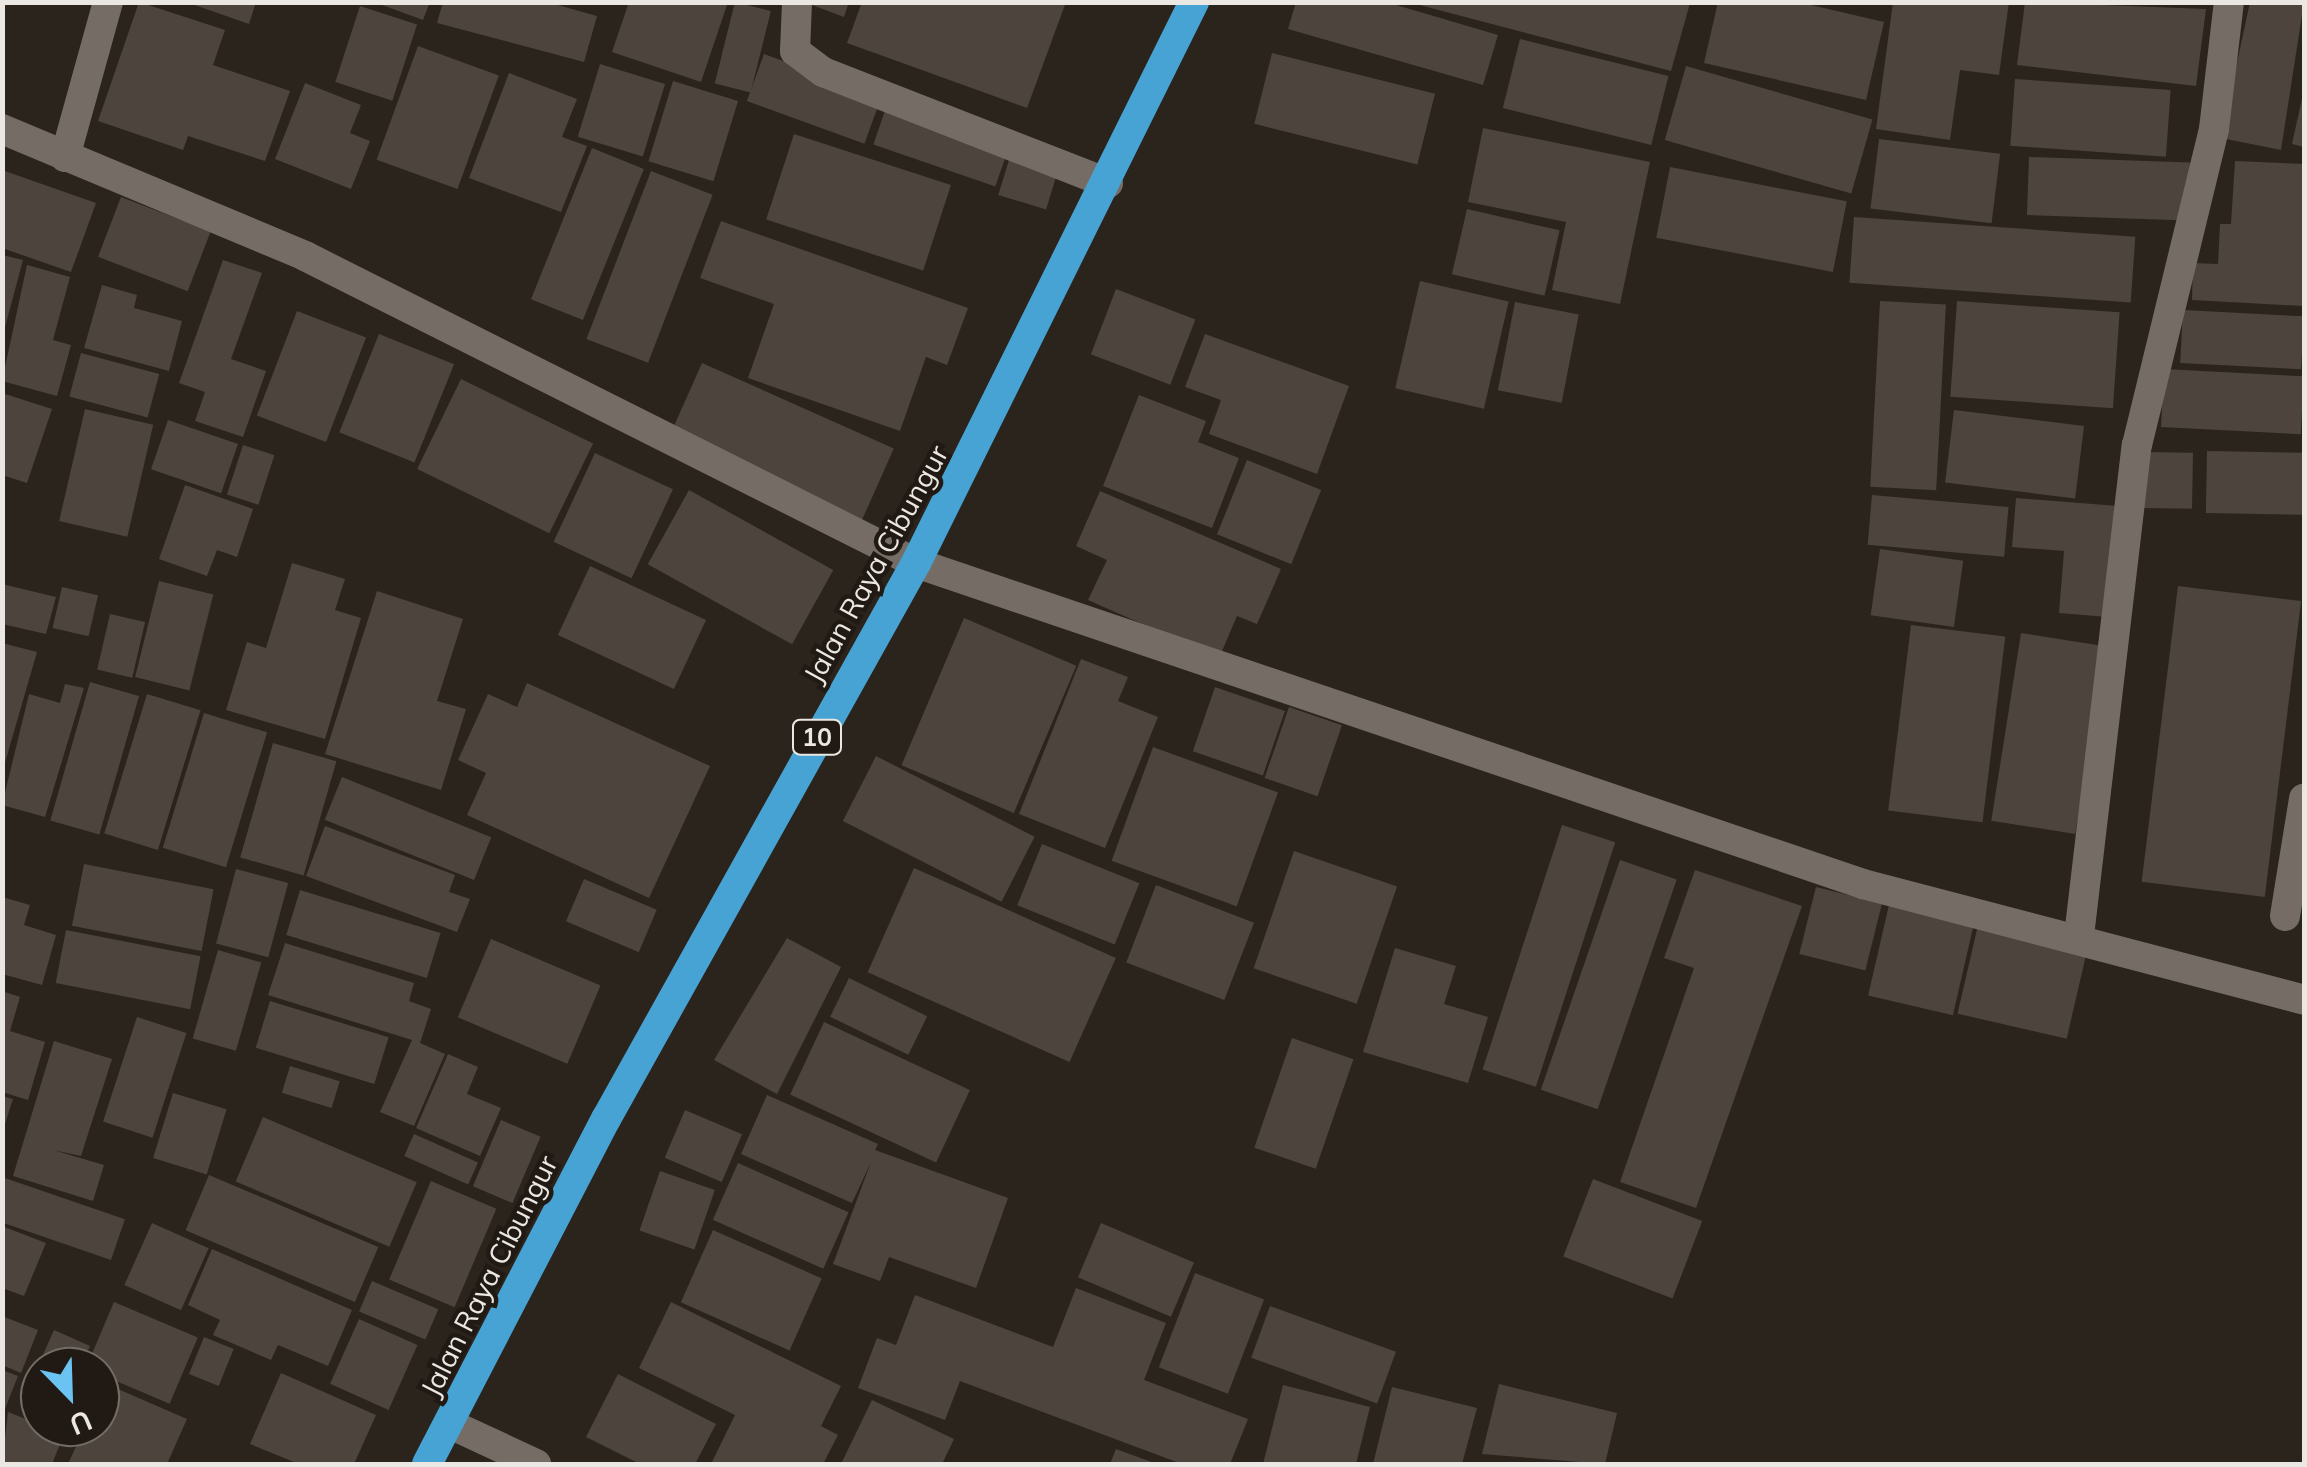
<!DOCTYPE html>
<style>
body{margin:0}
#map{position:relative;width:2307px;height:1467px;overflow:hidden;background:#2b241d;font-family:Mulish,sans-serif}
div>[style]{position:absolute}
.building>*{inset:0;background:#4c443d;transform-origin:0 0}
.lane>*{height:30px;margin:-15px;padding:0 15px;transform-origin:15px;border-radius:15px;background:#756d65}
.street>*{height:30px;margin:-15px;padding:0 15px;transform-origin:15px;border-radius:15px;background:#756d65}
.highway>*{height:30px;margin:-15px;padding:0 15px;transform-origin:15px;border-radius:15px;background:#47a3d3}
span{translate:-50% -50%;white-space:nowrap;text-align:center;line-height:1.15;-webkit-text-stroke:9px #211a14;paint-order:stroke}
.shield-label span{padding:2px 8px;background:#211a14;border:2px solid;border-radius:8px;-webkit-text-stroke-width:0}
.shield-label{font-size:25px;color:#ebe7e2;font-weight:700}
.street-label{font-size:28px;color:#ebe7e2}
.frame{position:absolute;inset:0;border:5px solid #ebe7e2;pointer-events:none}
.north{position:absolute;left:20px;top:1347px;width:100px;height:100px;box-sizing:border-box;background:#211a14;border:2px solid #726c66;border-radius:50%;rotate:157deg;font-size:28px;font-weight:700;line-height:40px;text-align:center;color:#ebe7e2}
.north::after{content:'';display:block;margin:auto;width:35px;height:45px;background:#6bc3f2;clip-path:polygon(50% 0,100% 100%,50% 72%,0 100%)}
</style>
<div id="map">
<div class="building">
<div style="clip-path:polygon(139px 2px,225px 30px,213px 65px,290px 91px,265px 161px,188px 136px,183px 150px,98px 121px)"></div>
<div style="clip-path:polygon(186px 2px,256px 2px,249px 24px)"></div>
<div style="clip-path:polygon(374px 2px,430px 2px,423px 20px)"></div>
<div style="clip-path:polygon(443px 2px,547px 2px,597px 16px,584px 62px,437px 23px)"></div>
<div style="clip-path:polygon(629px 2px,728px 2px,701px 82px,612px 52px)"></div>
<div style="left:735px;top:2px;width:37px;height:84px;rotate:14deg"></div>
<div style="clip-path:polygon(804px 2px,849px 2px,844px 17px)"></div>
<div style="clip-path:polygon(862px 2px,1066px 2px,1027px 108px,847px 43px)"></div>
<div style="clip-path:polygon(1296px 2px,1386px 2px,1498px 35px,1483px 85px,1288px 29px)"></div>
<div style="clip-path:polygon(1718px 2px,1798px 2px,1884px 22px,1866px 100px,1704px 63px)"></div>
<div style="clip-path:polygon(1893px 2px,2009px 2px,1999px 75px,1960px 70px,1950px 140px,1876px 129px)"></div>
<div style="clip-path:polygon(2025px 2px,2206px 9px,2196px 86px,2017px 65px)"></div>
<div style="clip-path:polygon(2250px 2px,2304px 2px,2281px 150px,2221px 138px)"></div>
<div style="clip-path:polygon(1412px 3px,1690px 3px,1671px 71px)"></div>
<div style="left:360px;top:6px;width:60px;height:80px;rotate:18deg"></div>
<div style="left:1520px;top:39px;width:153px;height:71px;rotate:14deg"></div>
<div style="left:418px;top:46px;width:86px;height:121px;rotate:20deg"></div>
<div style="left:1272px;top:53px;width:168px;height:73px;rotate:14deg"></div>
<div style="left:764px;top:54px;width:125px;height:50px;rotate:20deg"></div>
<div style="left:600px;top:64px;width:68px;height:76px;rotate:17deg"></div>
<div style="left:1686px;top:66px;width:194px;height:77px;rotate:16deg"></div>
<div style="clip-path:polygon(509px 73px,577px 99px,562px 137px,587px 146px,561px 212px,469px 178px)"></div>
<div style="left:2015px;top:79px;width:156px;height:67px;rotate:4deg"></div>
<div style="left:673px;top:81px;width:68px;height:84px;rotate:17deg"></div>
<div style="clip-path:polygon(305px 83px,361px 105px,350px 133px,370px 141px,351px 189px,275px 159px)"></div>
<div style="clip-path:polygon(2303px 94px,2304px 94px,2304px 147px,2292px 144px)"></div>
<div style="left:888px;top:102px;width:129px;height:45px;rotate:19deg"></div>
<div style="clip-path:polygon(1483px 128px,1650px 162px,1620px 304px,1552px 290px,1566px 222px,1468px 202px)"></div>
<div style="left:794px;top:134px;width:165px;height:90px;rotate:18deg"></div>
<div style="left:1879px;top:139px;width:122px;height:70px;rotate:7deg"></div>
<div style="left:592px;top:148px;width:56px;height:163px;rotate:22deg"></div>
<div style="left:1012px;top:150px;width:50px;height:47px;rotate:17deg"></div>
<div style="left:2029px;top:157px;width:161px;height:58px;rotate:2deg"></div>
<div style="clip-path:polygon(2235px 161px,2304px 164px,2304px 306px,2192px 300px,2193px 263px,2218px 264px,2220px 224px,2231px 224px)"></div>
<div style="left:1670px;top:167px;width:180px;height:72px;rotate:11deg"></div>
<div style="clip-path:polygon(2px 170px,96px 203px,71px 272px,2px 248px)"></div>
<div style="left:651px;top:171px;width:66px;height:180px;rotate:21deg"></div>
<div style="left:121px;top:197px;width:96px;height:64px;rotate:21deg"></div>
<div style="left:1467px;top:209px;width:95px;height:67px;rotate:13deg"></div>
<div style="left:1854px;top:217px;width:282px;height:66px;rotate:4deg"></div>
<div style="clip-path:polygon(721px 221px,968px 308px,947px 365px,926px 357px,900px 431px,748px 378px,774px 304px,700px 278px)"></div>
<div style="clip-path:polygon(2px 255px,23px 260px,4px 331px,2px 331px)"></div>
<div style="clip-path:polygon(223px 260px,262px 273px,231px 359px,266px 371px,243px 437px,195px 421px,205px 392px,179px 383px)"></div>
<div style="clip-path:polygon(27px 265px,70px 277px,53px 340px,71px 345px,57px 396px,2px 381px)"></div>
<div style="left:1420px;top:281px;width:91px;height:110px;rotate:13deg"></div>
<div style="clip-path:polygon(102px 285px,137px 295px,134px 308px,182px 321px,169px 371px,84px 348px)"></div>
<div style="left:1116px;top:289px;width:85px;height:70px;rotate:21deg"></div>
<div style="left:1880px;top:301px;width:66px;height:186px;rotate:3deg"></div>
<div style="left:1957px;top:301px;width:163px;height:96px;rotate:4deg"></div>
<div style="left:1515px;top:302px;width:65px;height:90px;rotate:11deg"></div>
<div style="left:2183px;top:310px;width:121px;height:53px;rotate:3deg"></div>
<div style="left:297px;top:311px;width:74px;height:112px;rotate:21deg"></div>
<div style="left:379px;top:334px;width:81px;height:106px;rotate:22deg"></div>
<div style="clip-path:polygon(1205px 334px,1349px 386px,1317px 474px,1209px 434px,1221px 400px,1185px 387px)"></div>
<div style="left:81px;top:353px;width:81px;height:45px;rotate:15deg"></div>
<div style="left:702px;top:363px;width:210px;height:79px;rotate:24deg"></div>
<div style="left:2164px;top:369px;width:140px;height:58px;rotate:3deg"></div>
<div style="left:461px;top:379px;width:147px;height:100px;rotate:26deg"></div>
<div style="clip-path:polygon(2px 393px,52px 409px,27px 483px,2px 475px)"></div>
<div style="clip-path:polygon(1139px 395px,1206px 421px,1198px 442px,1239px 458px,1212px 528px,1103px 486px)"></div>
<div style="left:85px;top:409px;width:70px;height:115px;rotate:13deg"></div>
<div style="left:1954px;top:410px;width:131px;height:73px;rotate:7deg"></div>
<div style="left:168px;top:420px;width:74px;height:52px;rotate:19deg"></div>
<div style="left:243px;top:445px;width:33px;height:52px;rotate:18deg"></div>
<div style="left:2207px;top:451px;width:97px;height:62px;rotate:1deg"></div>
<div style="left:2144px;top:452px;width:49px;height:56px;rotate:1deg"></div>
<div style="left:595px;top:453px;width:86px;height:98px;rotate:25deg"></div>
<div style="left:1247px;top:460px;width:80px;height:80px;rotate:22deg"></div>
<div style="clip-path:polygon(185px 485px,253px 509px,237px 557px,217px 550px,207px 576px,159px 559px)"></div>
<div style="left:689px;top:490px;width:165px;height:85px;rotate:29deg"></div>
<div style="clip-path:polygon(1100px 491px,1281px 569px,1257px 624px,1237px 616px,1219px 658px,1088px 600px,1107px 560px,1076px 546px)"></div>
<div style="left:1872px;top:495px;width:137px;height:50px;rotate:5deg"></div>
<div style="clip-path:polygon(2016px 498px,2118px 506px,2108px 617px,2059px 613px,2064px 551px,2012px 547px)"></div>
<div style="left:1880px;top:549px;width:84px;height:67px;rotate:8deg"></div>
<div style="clip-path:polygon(292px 563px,345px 579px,335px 610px,361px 618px,325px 739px,226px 710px,247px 642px,266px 648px)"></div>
<div style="left:590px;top:566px;width:128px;height:76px;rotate:25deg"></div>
<div style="left:159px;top:581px;width:56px;height:99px;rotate:14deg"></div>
<div style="clip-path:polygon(2px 584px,56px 597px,46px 634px,2px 624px)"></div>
<div style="left:2178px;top:586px;width:124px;height:298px;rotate:7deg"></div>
<div style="left:62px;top:587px;width:37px;height:42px;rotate:13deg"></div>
<div style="clip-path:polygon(377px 591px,463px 619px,437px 701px,466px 709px,441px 790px,325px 754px)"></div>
<div style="left:110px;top:614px;width:36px;height:57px;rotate:13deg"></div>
<div style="left:964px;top:618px;width:122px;height:160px;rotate:23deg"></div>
<div style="left:1911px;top:625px;width:95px;height:187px;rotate:7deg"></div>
<div style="left:2021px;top:633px;width:85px;height:190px;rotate:9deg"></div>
<div style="clip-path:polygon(2px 643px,37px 652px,4px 766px,2px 766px)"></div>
<div style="clip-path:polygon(1081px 659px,1128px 677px,1118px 701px,1158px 717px,1105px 848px,1019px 814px)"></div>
<div style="left:90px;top:682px;width:51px;height:144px;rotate:16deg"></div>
<div style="clip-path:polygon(527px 683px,710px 766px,649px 898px,467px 815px,486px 773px,458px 760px,488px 694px,517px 707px)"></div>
<div style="clip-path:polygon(65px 684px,84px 688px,45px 817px,2px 805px,29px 694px,60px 703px)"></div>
<div style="left:1215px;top:687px;width:74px;height:68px;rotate:19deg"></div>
<div style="left:147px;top:694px;width:56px;height:146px;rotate:17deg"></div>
<div style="left:1289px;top:707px;width:56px;height:75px;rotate:19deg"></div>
<div style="left:204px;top:713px;width:66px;height:141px;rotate:17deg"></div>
<div style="left:273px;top:743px;width:66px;height:119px;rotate:16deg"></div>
<div style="left:1153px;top:747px;width:133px;height:121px;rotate:20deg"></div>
<div style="left:876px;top:756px;width:178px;height:73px;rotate:27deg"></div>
<div style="left:342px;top:777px;width:161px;height:46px;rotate:22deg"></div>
<div style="left:1562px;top:825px;width:56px;height:257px;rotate:18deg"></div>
<div style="clip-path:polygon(325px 826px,455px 875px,449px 892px,470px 899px,457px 932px,306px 876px)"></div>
<div style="left:1042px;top:844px;width:105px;height:66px;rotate:22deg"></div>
<div style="left:1294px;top:851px;width:109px;height:124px;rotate:19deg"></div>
<div style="left:1620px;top:860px;width:60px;height:243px;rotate:19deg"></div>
<div style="left:84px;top:864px;width:132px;height:63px;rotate:11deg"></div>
<div style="left:914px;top:868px;width:221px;height:114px;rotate:24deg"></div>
<div style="left:236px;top:869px;width:54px;height:77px;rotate:15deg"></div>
<div style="clip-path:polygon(1695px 870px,1802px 906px,1696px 1208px,1620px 1182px,1694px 968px,1664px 958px)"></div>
<div style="left:584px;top:879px;width:79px;height:46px;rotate:23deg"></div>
<div style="left:1156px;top:885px;width:105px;height:83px;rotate:21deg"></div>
<div style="left:1816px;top:887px;width:68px;height:69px;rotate:14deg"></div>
<div style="left:300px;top:890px;width:147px;height:47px;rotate:17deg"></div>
<div style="clip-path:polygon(2px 897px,30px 905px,24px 925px,56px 935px,42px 985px,2px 974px)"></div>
<div style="left:1889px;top:905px;width:87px;height:93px;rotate:13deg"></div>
<div style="left:1978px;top:925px;width:112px;height:91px;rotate:13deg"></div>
<div style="left:66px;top:930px;width:137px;height:54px;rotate:11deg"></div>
<div style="clip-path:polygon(787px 938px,841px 967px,777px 1094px,714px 1060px)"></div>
<div style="left:491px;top:939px;width:119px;height:85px;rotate:23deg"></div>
<div style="clip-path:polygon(285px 943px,414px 983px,409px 1001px,431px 1009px,420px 1043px,445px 1054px,414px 1126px,380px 1112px,412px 1040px,268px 995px)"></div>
<div style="clip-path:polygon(1395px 948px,1456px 966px,1444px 1004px,1488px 1017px,1468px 1083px,1363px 1052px)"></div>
<div style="left:218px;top:950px;width:45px;height:92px;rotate:16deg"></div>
<div style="left:849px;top:978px;width:87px;height:43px;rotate:26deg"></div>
<div style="clip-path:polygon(2px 991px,20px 997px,10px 1031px,45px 1042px,28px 1100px,2px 1092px)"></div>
<div style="left:270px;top:1001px;width:124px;height:49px;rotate:17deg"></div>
<div style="left:137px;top:1017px;width:52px;height:110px;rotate:18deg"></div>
<div style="left:824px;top:1022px;width:161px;height:80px;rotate:25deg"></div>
<div style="left:1292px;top:1038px;width:65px;height:116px;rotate:19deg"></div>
<div style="clip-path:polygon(54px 1041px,112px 1059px,81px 1156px,53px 1150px,104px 1165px,93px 1201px,13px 1176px)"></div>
<div style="clip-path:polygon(448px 1054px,478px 1067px,467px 1094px,501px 1108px,480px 1156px,416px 1128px)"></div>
<div style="left:290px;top:1066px;width:52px;height:28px;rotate:17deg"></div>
<div style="left:173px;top:1093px;width:56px;height:68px;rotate:17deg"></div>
<div style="clip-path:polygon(767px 1095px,878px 1144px,875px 1150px,1008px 1198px,976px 1288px,889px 1257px,880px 1281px,833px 1264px,871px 1162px,852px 1203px,741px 1154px)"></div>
<div style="clip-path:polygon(2px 1096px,13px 1099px,3px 1130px,2px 1130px)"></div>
<div style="left:685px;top:1110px;width:62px;height:52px;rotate:23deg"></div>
<div style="left:263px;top:1117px;width:167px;height:70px;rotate:23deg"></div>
<div style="left:501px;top:1120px;width:43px;height:72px;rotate:23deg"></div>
<div style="left:414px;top:1134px;width:70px;height:24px;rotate:24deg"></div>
<div style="left:738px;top:1163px;width:121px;height:62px;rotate:24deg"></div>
<div style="left:660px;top:1171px;width:58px;height:63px;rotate:19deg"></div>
<div style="left:209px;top:1175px;width:184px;height:60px;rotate:23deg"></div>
<div style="left:2px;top:1177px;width:130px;height:43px;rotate:19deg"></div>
<div style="left:1593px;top:1179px;width:117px;height:83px;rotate:21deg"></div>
<div style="left:431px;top:1181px;width:71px;height:107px;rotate:23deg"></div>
<div style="left:152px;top:1223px;width:62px;height:68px;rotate:24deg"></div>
<div style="left:1101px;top:1223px;width:101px;height:59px;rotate:23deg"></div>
<div style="clip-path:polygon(2px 1226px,46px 1243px,24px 1296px,2px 1288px)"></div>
<div style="left:713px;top:1230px;width:119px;height:79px;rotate:24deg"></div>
<div style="clip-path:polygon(212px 1249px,352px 1310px,328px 1366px,278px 1345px,271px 1360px,213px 1335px,220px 1320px,188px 1305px)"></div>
<div style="left:1195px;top:1273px;width:74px;height:101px;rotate:21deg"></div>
<div style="left:372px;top:1281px;width:72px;height:33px;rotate:23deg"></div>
<div style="clip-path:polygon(1076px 1288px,1166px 1323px,1144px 1380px,1248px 1419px,1230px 1464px,1182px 1464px,960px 1381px,945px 1420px,858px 1388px,877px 1338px,896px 1345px,915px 1295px,1053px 1347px)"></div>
<div style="left:114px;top:1302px;width:91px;height:72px;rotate:23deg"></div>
<div style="clip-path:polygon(671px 1302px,841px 1386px,821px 1426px,838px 1435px,823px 1464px,711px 1464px,735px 1415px,639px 1368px)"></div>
<div style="left:1270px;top:1306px;width:134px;height:55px;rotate:20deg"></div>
<div style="clip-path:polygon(2px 1316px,38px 1330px,21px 1373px,2px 1365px)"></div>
<div style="left:359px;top:1319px;width:64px;height:71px;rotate:24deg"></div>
<div style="clip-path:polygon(54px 1330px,90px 1346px,81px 1367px,40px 1367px,40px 1412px,21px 1404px)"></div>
<div style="left:204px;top:1337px;width:32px;height:40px;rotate:22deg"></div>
<div style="clip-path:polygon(2px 1370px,18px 1376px,3px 1414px,2px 1414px)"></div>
<div style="clip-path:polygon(281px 1373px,376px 1415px,354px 1464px,299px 1464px,250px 1444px)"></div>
<div style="clip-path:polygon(618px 1374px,716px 1424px,695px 1464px,640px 1464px,586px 1437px)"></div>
<div style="clip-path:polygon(104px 1383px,187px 1419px,167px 1464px,68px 1464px,85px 1427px,100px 1427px)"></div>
<div style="clip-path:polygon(1499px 1384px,1617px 1413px,1605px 1464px,1482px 1454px)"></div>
<div style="clip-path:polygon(1283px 1385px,1370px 1407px,1356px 1464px,1263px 1464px)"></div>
<div style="clip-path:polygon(1392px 1387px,1477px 1408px,1462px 1464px,1373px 1464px)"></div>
<div style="clip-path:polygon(872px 1400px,954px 1439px,942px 1464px,841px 1464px)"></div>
<div style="clip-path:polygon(8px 1412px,64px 1434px,52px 1464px,2px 1464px)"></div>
<div style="clip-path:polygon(1116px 1449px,1157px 1464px,1110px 1464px)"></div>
</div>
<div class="lane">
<div style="left:2285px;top:916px;width:119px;rotate:-80.8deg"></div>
</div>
<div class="street">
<div style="left:797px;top:2px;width:49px;rotate:92.3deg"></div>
<div style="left:795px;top:51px;width:35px;rotate:37deg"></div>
<div style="left:823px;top:72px;width:306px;rotate:21.3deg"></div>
<div style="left:2px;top:129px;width:329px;rotate:22.7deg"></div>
<div style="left:305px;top:256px;width:684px;rotate:26.68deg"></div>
<div style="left:916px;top:563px;width:1000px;rotate:18.72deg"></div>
<div style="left:1863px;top:884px;width:456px;rotate:14.7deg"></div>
<div style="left:65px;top:157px;width:161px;rotate:-74.5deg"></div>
<div style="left:2079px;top:936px;width:494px;rotate:-83.3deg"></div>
<div style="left:2137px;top:445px;width:325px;rotate:-76.3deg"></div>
<div style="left:2214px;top:129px;width:128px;rotate:-83.3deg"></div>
<div style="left:450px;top:1424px;width:95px;rotate:24.9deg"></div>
</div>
<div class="highway">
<div style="left:427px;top:1464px;width:389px;rotate:-62.6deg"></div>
<div style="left:606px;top:1119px;width:637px;rotate:-60.86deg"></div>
<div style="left:916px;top:563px;width:626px;rotate:-63.64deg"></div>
</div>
<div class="shield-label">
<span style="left:817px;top:737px">10</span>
</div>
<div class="street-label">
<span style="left:876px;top:564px;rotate:-61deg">Jalan Raya Cibungur</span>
<span style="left:489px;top:1276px;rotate:-63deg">Jalan Raya Cibungur</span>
</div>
<div class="frame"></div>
<div class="north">U</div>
</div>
